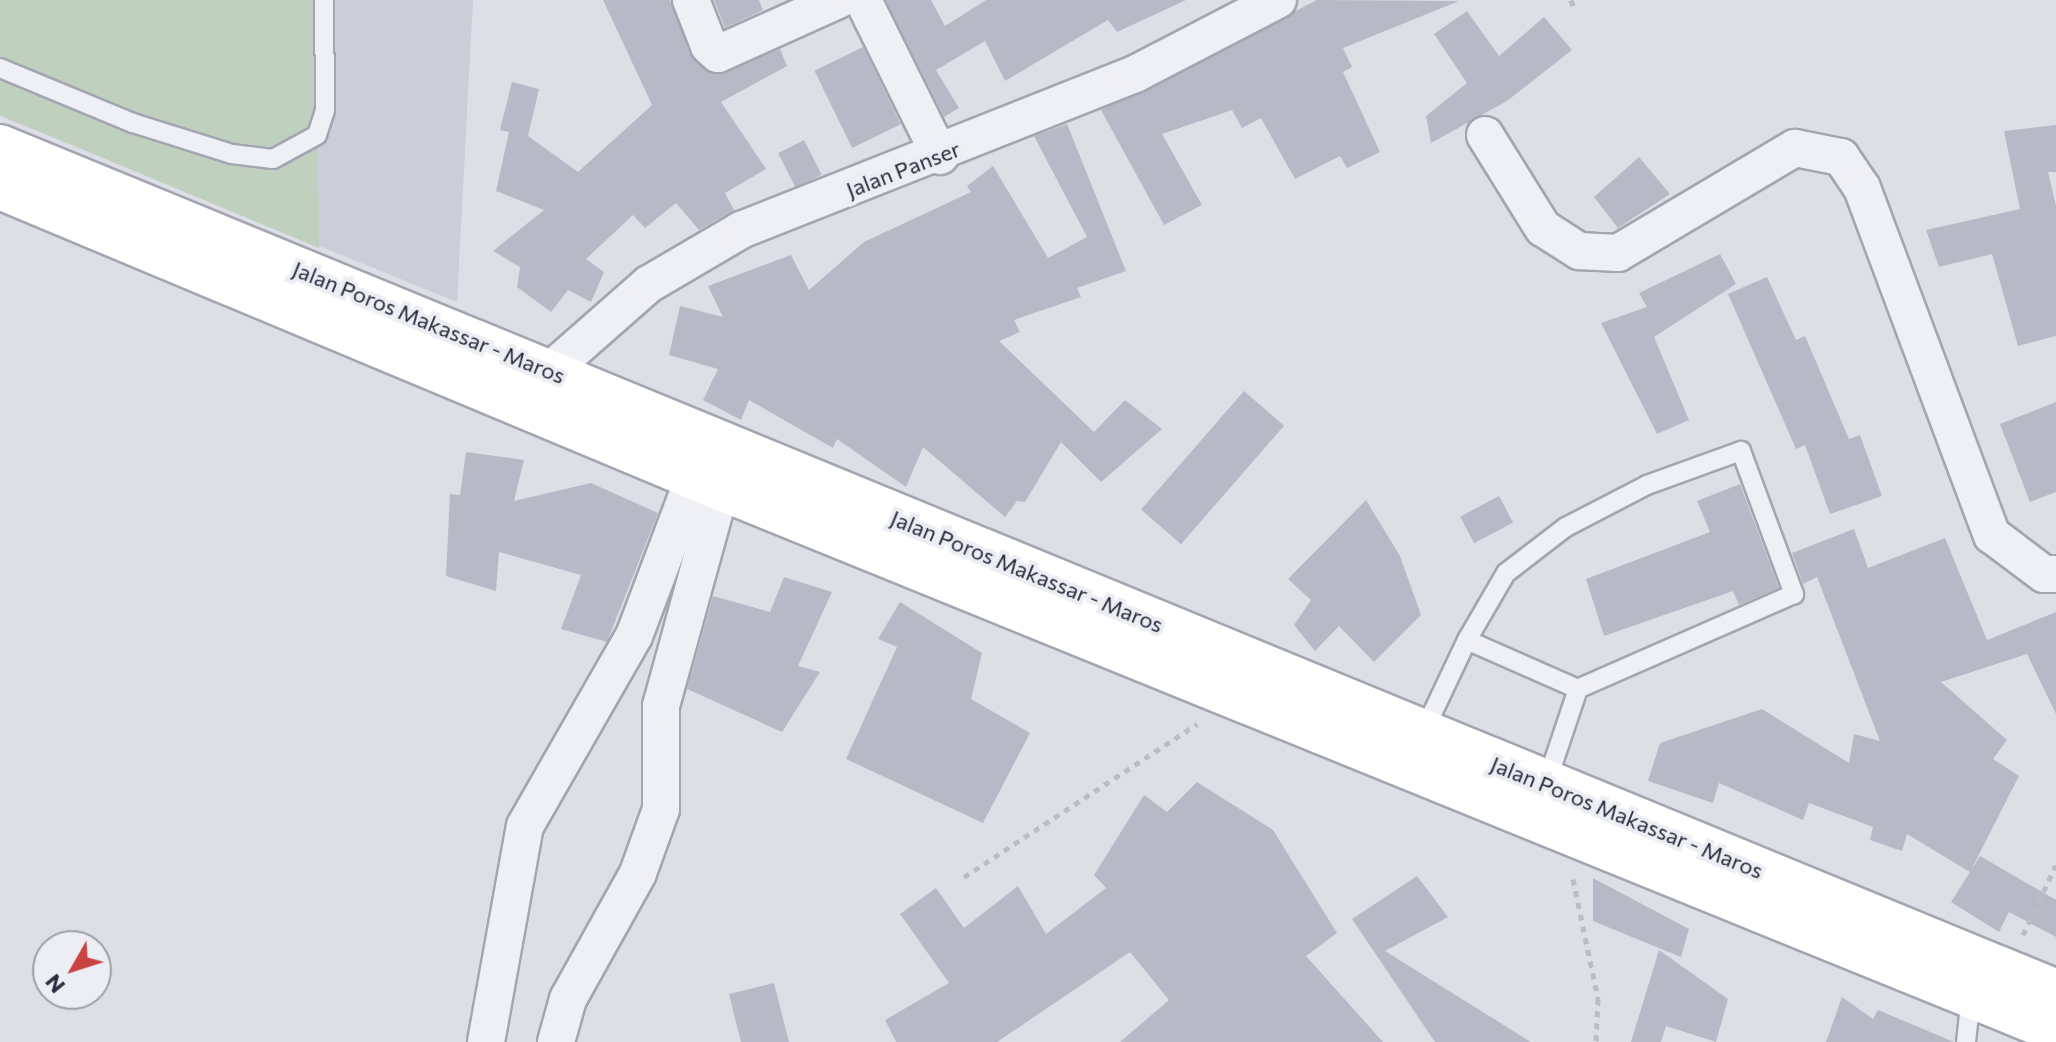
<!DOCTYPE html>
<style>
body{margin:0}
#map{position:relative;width:2056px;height:1042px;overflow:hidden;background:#dddfe6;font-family:Commissioner,sans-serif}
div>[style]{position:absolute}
.built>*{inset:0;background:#cbced8}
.green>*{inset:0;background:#c0d0be}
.building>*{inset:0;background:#b7bac6;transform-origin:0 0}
.path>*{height:5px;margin-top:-2.5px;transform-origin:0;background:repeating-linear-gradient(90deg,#bbbdc5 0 6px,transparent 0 12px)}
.roads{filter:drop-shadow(2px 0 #a3a5b0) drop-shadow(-2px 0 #a3a5b0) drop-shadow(0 2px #a3a5b0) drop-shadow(0 -2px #a3a5b0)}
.lane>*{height:18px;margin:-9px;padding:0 9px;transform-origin:9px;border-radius:9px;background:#eff0f5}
.street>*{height:36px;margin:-18px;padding:0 18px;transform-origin:18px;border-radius:18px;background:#eff0f5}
.highway>*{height:44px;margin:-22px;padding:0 22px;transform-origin:22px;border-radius:22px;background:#fff}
span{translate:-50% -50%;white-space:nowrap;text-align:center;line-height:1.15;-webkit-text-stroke:8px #eceef4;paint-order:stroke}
.street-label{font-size:22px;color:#272b3c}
.north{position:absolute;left:32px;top:930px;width:80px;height:80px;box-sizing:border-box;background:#eceef4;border:2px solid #9da0aa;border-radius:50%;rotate:231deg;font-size:22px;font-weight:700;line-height:32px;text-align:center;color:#272b3c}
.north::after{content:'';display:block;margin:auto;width:28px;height:36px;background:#cb4243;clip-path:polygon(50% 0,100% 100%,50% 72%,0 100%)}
</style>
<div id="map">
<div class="built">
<div style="clip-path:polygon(0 0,473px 0,457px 302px,0 116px)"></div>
</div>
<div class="green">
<div style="clip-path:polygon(0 0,316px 0,319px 248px,0 115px)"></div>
</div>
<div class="building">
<div style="clip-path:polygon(603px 0,670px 0,690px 54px,714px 74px,780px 49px,787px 66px,721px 102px,766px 169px,725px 193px,734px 210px,699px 230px,676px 203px,645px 228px,633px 215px,586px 259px,604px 272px,591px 302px,568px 290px,551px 312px,517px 287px,520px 267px,493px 251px,544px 210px,496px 191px,509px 132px,500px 130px,512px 82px,539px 89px,528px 136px,578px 172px,652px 105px)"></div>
<div style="clip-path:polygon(714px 0,759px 0,763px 10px,725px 28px)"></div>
<div style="clip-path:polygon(886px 0,931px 0,945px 26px,986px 0,1186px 0,1117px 32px,1108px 20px,1005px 81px,985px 41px,936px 70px,959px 108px,944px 117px)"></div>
<div style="clip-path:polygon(1317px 0,1459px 1px,1343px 48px,1352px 67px,1343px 72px,1380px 152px,1347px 168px,1340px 156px,1295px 179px,1261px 118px,1242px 128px,1232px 110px,1162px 134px,1202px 205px,1164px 225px,1101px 110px)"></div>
<div style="clip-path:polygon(1467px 11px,1499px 56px,1544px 17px,1572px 50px,1507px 101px,1431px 143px,1426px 116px,1467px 83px,1434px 34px)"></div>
<div style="left:863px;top:47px;width:86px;height:54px;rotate:64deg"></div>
<div style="clip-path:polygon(1067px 124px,1126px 271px,1077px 288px,1081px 297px,1014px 320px,1020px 332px,999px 341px,1094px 432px,1125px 400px,1162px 429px,1101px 482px,1061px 442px,1025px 502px,1017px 501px,1005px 517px,923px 447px,906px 487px,837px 439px,833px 448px,749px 400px,741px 420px,703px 400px,718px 369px,669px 355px,680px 306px,723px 317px,708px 286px,791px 255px,809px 290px,864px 242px,971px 192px,967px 186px,993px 166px,1048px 258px,1087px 237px,1034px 136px)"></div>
<div style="clip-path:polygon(2056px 125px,2056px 172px,2048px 172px,2056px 206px,2056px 336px,2018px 346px,1992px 254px,1939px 267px,1926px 230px,2020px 209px,2004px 131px)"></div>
<div style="left:804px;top:140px;width:39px;height:29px;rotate:63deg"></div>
<div style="clip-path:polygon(1639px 157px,1670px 194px,1618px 228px,1594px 197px)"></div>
<div style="clip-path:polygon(1720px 254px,1736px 284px,1654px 337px,1689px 420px,1657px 434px,1601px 323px,1647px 307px,1639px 293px)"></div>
<div style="clip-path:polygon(1767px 277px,1796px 340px,1805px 336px,1849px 439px,1860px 435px,1882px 496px,1830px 514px,1805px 445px,1796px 449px,1728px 294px)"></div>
<div style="left:1244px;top:391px;width:53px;height:157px;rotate:41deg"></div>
<div style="clip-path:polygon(2056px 402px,2056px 492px,2030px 502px,2000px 424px)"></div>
<div style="clip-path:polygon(466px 452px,524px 460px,514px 501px,591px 483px,658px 513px,607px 642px,561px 629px,581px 575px,499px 552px,496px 591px,446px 576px,450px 494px,460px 495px)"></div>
<div style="clip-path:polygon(1740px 484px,1779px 588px,1739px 605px,1733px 591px,1604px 636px,1586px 579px,1710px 532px,1697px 501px)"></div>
<div style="left:1499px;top:496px;width:30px;height:44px;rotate:62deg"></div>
<div style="clip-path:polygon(1366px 500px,1400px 556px,1421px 615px,1374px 662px,1339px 626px,1315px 651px,1294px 625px,1311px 600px,1288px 579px)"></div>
<div style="clip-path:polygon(1854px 529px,1868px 568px,1945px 538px,1987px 640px,2056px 612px,2056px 714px,2027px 654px,1941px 682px,2007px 740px,1993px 759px,2019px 776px,1970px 872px,1907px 834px,1902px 851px,1870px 840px,1873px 827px,1809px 803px,1803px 820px,1719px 783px,1713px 803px,1648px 781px,1660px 743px,1762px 709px,1849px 763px,1854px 734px,1880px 741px,1817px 577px,1803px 584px,1792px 553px)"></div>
<div style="clip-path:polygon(784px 577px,832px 592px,798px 666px,820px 672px,782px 732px,687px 689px,713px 596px,770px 612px)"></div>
<div style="clip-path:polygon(900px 602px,982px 653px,971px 699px,1030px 733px,983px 823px,846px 759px,897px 647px,878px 639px)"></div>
<div style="clip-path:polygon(1197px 782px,1273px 830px,1337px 933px,1306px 956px,1383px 1042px,1120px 1042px,1169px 1000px,1130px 952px,997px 1042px,896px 1042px,885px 1020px,949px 983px,900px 914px,936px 888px,964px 928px,1018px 886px,1046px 934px,1106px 888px,1094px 875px,1144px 795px,1167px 812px)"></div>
<div style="clip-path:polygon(1980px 856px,2056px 900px,2056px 937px,2009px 912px,1999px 932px,1951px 902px)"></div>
<div style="clip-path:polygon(1417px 876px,1448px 917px,1385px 951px,1531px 1042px,1435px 1042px,1352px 919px)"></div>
<div style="clip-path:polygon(1593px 878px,1689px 929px,1681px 957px,1593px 921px)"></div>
<div style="clip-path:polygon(1659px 950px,1728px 999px,1716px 1042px,1666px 1026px,1661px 1042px,1631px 1042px)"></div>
<div style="clip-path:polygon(774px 983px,789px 1042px,741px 1042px,729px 994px)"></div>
<div style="clip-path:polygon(1842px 997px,1873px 1019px,1878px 1010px,1954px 1042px,1826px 1042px)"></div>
</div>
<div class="path">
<div style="left:1571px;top:0;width:12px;rotate:70deg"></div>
<div style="left:964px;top:877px;width:279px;rotate:-33.3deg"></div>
<div style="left:1573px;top:879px;width:123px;rotate:78.2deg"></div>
<div style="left:1598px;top:999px;width:43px;rotate:92.7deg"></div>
<div style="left:2023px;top:935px;width:77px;rotate:-64.8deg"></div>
</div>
<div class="roads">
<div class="lane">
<div style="left:0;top:68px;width:144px;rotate:22.5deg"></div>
<div style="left:133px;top:123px;width:104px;rotate:17.4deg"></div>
<div style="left:232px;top:154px;width:41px;rotate:7deg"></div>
<div style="left:273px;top:159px;width:50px;rotate:-28.6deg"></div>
<div style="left:317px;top:135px;width:26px;rotate:-72deg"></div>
<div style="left:325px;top:110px;width:110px;rotate:-90.5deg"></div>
<div style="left:1741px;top:451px;width:153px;rotate:69.7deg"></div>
<div style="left:1794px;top:594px;width:236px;rotate:156.3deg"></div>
<div style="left:1578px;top:689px;width:121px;rotate:-156.2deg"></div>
<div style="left:1467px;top:640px;width:78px;rotate:-59.8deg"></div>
<div style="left:1506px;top:573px;width:76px;rotate:-37.5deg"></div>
<div style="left:1566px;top:527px;width:91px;rotate:-27.4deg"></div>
<div style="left:1647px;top:485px;width:100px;rotate:-19.9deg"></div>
<div style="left:1423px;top:733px;width:103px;rotate:-64.7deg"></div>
<div style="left:1546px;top:784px;width:100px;rotate:-71.4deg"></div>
<div style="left:1966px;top:1042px;width:46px;rotate:-83.8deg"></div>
</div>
<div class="street">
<div style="left:691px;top:0;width:49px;rotate:68.6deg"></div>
<div style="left:709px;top:46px;width:12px;rotate:42deg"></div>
<div style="left:718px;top:54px;width:132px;rotate:-24.2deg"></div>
<div style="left:863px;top:0;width:174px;rotate:63.7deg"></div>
<div style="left:1485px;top:135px;width:110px;rotate:58.1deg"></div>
<div style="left:1543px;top:228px;width:43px;rotate:32.6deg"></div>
<div style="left:1579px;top:251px;width:39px;rotate:3deg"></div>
<div style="left:1618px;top:253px;width:206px;rotate:-30.7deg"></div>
<div style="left:1795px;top:148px;width:47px;rotate:11.1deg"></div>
<div style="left:1841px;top:157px;width:37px;rotate:56deg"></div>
<div style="left:1862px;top:188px;width:371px;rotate:69.5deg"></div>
<div style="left:1992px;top:535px;width:65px;rotate:36.9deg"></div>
<div style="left:2044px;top:574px;width:12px"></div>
<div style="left:551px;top:370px;width:130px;rotate:-41.3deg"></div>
<div style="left:649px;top:284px;width:107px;rotate:-30.4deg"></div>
<div style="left:741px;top:230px;width:424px;rotate:-21.6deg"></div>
<div style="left:1135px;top:74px;width:161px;rotate:-27.4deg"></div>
<div style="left:486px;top:1042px;width:219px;rotate:-79.8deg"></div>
<div style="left:525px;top:826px;width:219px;rotate:-60.2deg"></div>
<div style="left:634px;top:636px;width:170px;rotate:-69.3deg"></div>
<div style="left:556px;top:1042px;width:45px;rotate:-74.4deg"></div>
<div style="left:568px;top:999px;width:144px;rotate:-60.9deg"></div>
<div style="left:638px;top:873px;width:68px;rotate:-70.2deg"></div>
<div style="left:661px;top:809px;width:103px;rotate:-90deg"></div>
<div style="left:661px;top:706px;width:229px;rotate:-74.6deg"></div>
</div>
<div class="highway">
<div style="left:0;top:147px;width:2223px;rotate:22.34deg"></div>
<div style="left:0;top:187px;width:752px;rotate:22.68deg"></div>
<div style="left:694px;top:477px;width:1470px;rotate:22.1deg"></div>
</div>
</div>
<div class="street-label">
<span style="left:903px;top:169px;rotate:-21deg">Jalan Panser</span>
<span style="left:429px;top:322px;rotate:22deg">Jalan Poros Makassar - Maros</span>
<span style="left:1027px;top:571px;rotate:22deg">Jalan Poros Makassar - Maros</span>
<span style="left:1627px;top:817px;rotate:22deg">Jalan Poros Makassar - Maros</span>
</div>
<div class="north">N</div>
</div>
